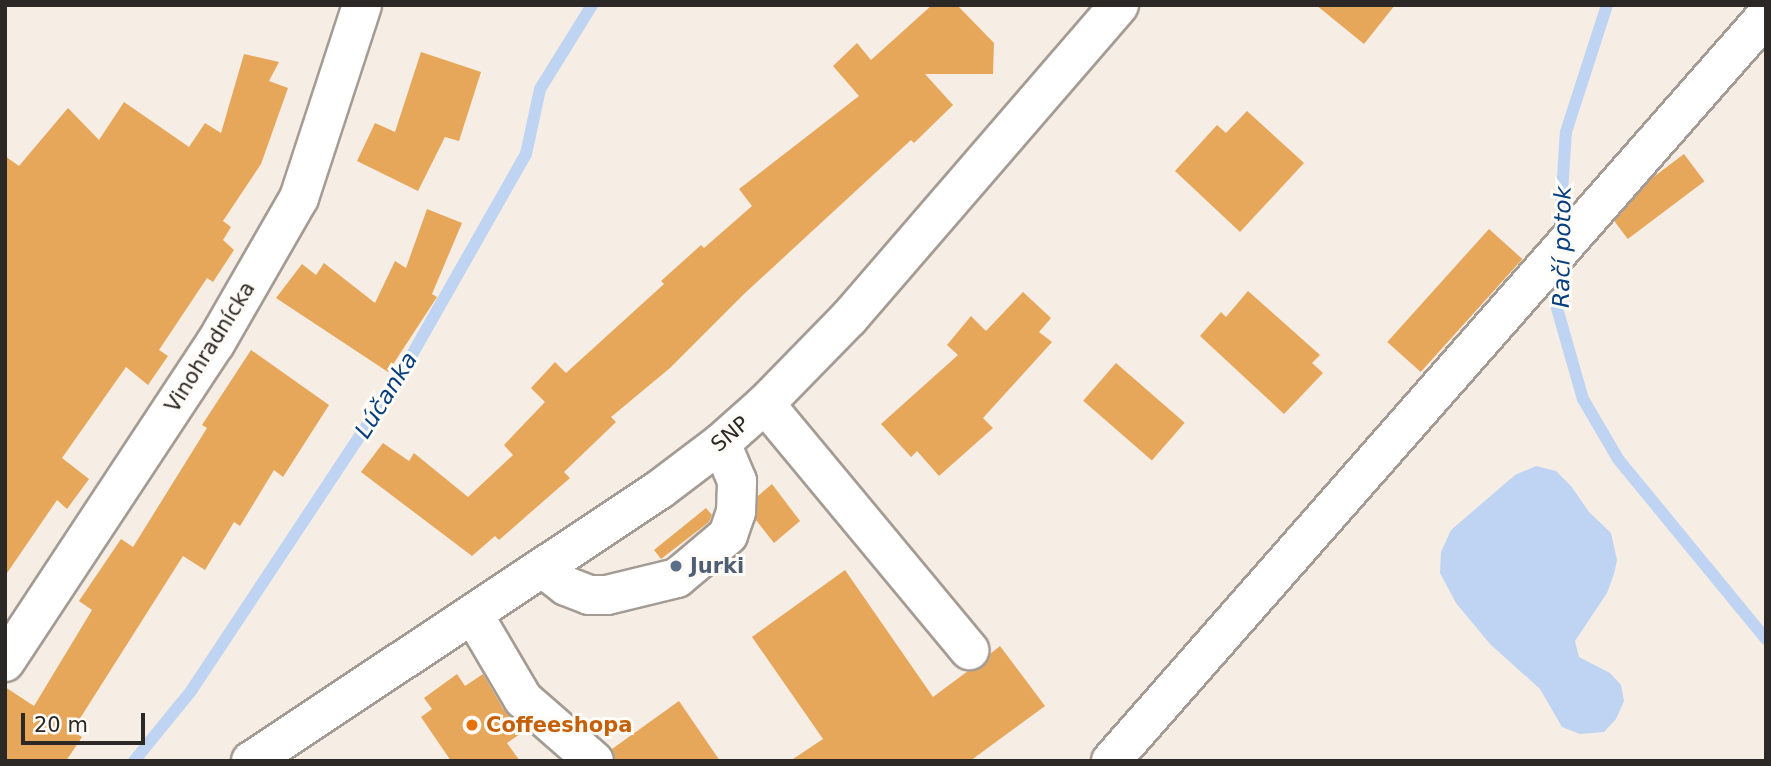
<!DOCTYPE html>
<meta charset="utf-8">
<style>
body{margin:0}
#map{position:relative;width:1771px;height:766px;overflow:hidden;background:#f6ede4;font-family:"DejaVu Sans",sans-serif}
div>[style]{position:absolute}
.water>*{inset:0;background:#bed4f2}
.stream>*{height:12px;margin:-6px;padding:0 6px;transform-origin:6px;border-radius:6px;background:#bed4f2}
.building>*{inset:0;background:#e7a75b;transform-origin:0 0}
.roads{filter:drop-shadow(2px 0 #a49c94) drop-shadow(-2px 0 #a49c94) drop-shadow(0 2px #a49c94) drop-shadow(0 -2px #a49c94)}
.minor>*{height:38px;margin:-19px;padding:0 19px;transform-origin:19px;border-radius:19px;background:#fff}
.dots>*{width:19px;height:19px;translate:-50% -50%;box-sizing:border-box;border:4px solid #fffcf8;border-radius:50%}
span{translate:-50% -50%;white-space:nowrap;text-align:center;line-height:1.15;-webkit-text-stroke:6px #fffcf8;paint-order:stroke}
.street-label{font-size:21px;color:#2b2825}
.service-label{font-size:21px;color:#4e5e75;font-weight:700}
.left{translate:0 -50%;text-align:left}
.food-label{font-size:21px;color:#c56008;font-weight:700}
.water-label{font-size:23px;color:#053e7d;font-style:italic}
.frame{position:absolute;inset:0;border:7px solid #2b2825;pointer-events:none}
.scale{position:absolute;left:21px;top:713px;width:124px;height:32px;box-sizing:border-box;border:4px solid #2b2825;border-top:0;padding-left:9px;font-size:21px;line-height:24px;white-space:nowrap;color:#2b2825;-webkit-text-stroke:5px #fffcf8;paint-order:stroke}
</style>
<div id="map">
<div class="water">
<div style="clip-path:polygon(1536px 466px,1556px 471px,1571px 486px,1589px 512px,1611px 533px,1617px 560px,1614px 574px,1607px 593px,1575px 641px,1579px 657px,1610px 673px,1621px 685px,1624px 701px,1616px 719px,1604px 732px,1580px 734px,1562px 727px,1540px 689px,1490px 644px,1456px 603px,1440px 573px,1441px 552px,1451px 530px,1515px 475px)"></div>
</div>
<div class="stream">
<div style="left:1559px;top:239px;width:107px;rotate:-86.3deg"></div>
<div style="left:1566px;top:132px;width:133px;rotate:-72.1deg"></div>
<div style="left:1558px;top:268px;width:40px;rotate:91.4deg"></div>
<div style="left:1557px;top:308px;width:95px;rotate:74.1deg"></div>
<div style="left:1583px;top:399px;width:69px;rotate:59.7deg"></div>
<div style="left:1618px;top:459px;width:233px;rotate:50.6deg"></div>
<div style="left:134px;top:761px;width:90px;rotate:-50.8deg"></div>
<div style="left:191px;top:691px;width:380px;rotate:-56.5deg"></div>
<div style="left:401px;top:374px;width:253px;rotate:-60.4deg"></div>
<div style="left:526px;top:154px;width:66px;rotate:-77.8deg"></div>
<div style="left:540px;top:89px;width:99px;rotate:-58.2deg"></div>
</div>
<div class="building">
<div style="clip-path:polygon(932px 5px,957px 5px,994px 43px,993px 74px,925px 74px,953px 105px,914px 143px,911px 140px,744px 294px,670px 368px,611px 417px,616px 422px,564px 472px,570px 478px,499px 540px,495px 536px,472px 556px,361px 472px,383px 443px,409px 461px,414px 453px,468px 497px,513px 455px,504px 445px,545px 402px,531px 388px,555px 362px,566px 373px,664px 284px,661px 281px,701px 245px,704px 248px,752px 206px,739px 189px,859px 96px,833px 66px,857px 43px,871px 60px)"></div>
<div style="clip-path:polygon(1316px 5px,1395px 5px,1364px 44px)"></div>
<div style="clip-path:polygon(421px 52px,481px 72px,459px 141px,445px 137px,418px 191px,357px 161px,375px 123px,395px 132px)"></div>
<div style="clip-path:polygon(244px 54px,279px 62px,269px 81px,288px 88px,261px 164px,223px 221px,231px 227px,223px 240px,234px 250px,213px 282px,207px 278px,159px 350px,168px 356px,148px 385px,126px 367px,62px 458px,89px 479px,67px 509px,57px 500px,5px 576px,5px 156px,19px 166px,68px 108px,99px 140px,124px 102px,189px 147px,205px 123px,221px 133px)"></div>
<div style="clip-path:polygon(1247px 111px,1304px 163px,1240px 232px,1175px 171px,1217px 125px,1226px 133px)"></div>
<div style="left:1684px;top:154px;width:34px;height:96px;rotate:53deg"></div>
<div style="clip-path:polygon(427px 209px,462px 223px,432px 294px,437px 297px,388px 372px,276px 298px,302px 264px,316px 275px,324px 263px,375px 303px,395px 261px,406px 268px)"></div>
<div style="left:1489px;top:229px;width:45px;height:152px;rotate:42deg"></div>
<div style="clip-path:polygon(1248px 291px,1320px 355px,1312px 363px,1323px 373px,1284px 414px,1200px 336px,1221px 312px,1226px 317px)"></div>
<div style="clip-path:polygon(1023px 292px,1051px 318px,1039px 332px,1052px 342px,983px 418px,993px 428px,939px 476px,917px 451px,911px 457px,881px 424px,958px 355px,947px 345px,971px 316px,986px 331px)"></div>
<div style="clip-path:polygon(251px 350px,329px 405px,283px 477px,274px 470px,240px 526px,234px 522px,205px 570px,183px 556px,72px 731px,82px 737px,66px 761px,5px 761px,5px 687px,34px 706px,92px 610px,79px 601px,121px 539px,133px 547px,207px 428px,202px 425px)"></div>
<div style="left:1116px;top:363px;width:91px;height:50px;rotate:41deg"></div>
<div style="clip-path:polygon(772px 484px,800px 521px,774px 543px,756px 520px,758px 496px)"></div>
<div style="clip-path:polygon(706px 508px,712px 515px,709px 522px,661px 559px,654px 550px)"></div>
<div style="clip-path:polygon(845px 570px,933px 697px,968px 671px,982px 667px,990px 654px,1000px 646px,1045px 706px,970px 761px,790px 761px,823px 739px,752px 637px)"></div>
<div style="clip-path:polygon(457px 674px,465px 686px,483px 674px,504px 710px,523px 732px,507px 743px,520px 761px,451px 761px,421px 717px,432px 709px,424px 698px)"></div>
<div style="clip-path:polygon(679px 701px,720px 761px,615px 761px,612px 749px)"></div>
</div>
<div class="roads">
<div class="minor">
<div style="left:765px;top:404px;width:320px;rotate:50.3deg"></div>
<div style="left:543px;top:568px;width:29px;rotate:38deg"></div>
<div style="left:566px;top:586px;width:25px;rotate:21deg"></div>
<div style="left:589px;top:595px;width:18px"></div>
<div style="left:607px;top:595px;width:72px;rotate:-13.7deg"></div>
<div style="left:677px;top:578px;width:67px;rotate:-40.1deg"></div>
<div style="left:728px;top:535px;width:24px;rotate:-71deg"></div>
<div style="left:736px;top:512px;width:31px;rotate:-88deg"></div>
<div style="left:737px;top:481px;width:41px;rotate:-112.8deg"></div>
<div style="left:473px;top:614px;width:99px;rotate:59.5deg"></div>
<div style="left:523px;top:699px;width:94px;rotate:41.1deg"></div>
<div style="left:5px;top:662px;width:381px;rotate:-56.6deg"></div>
<div style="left:215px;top:344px;width:168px;rotate:-60.1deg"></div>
<div style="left:299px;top:198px;width:203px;rotate:-71.9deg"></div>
<div style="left:251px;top:761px;width:490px;rotate:-33.6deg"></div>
<div style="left:659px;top:490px;width:78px;rotate:-37.2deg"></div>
<div style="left:721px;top:443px;width:59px;rotate:-41.6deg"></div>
<div style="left:765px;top:404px;width:120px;rotate:-45.7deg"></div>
<div style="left:849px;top:318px;width:413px;rotate:-49.2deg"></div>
<div style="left:1111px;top:761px;width:992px;rotate:-48.68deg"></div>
</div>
</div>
<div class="dots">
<div style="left:676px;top:566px;background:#5c6f8a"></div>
<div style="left:472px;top:725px;background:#e8710a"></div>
</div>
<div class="street-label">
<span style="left:210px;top:347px;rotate:-58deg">Vinohradnícka</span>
<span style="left:730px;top:434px;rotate:-40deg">SNP</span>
</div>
<div class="service-label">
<span class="left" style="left:690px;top:566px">Jurki</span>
</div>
<div class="food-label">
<span class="left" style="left:486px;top:725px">Coffeeshopa</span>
</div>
<div class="water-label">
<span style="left:1562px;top:247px;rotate:-89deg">Račí potok</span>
<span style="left:386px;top:395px;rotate:-58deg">Lúčanka</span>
</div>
<div class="frame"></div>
<div class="scale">20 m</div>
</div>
